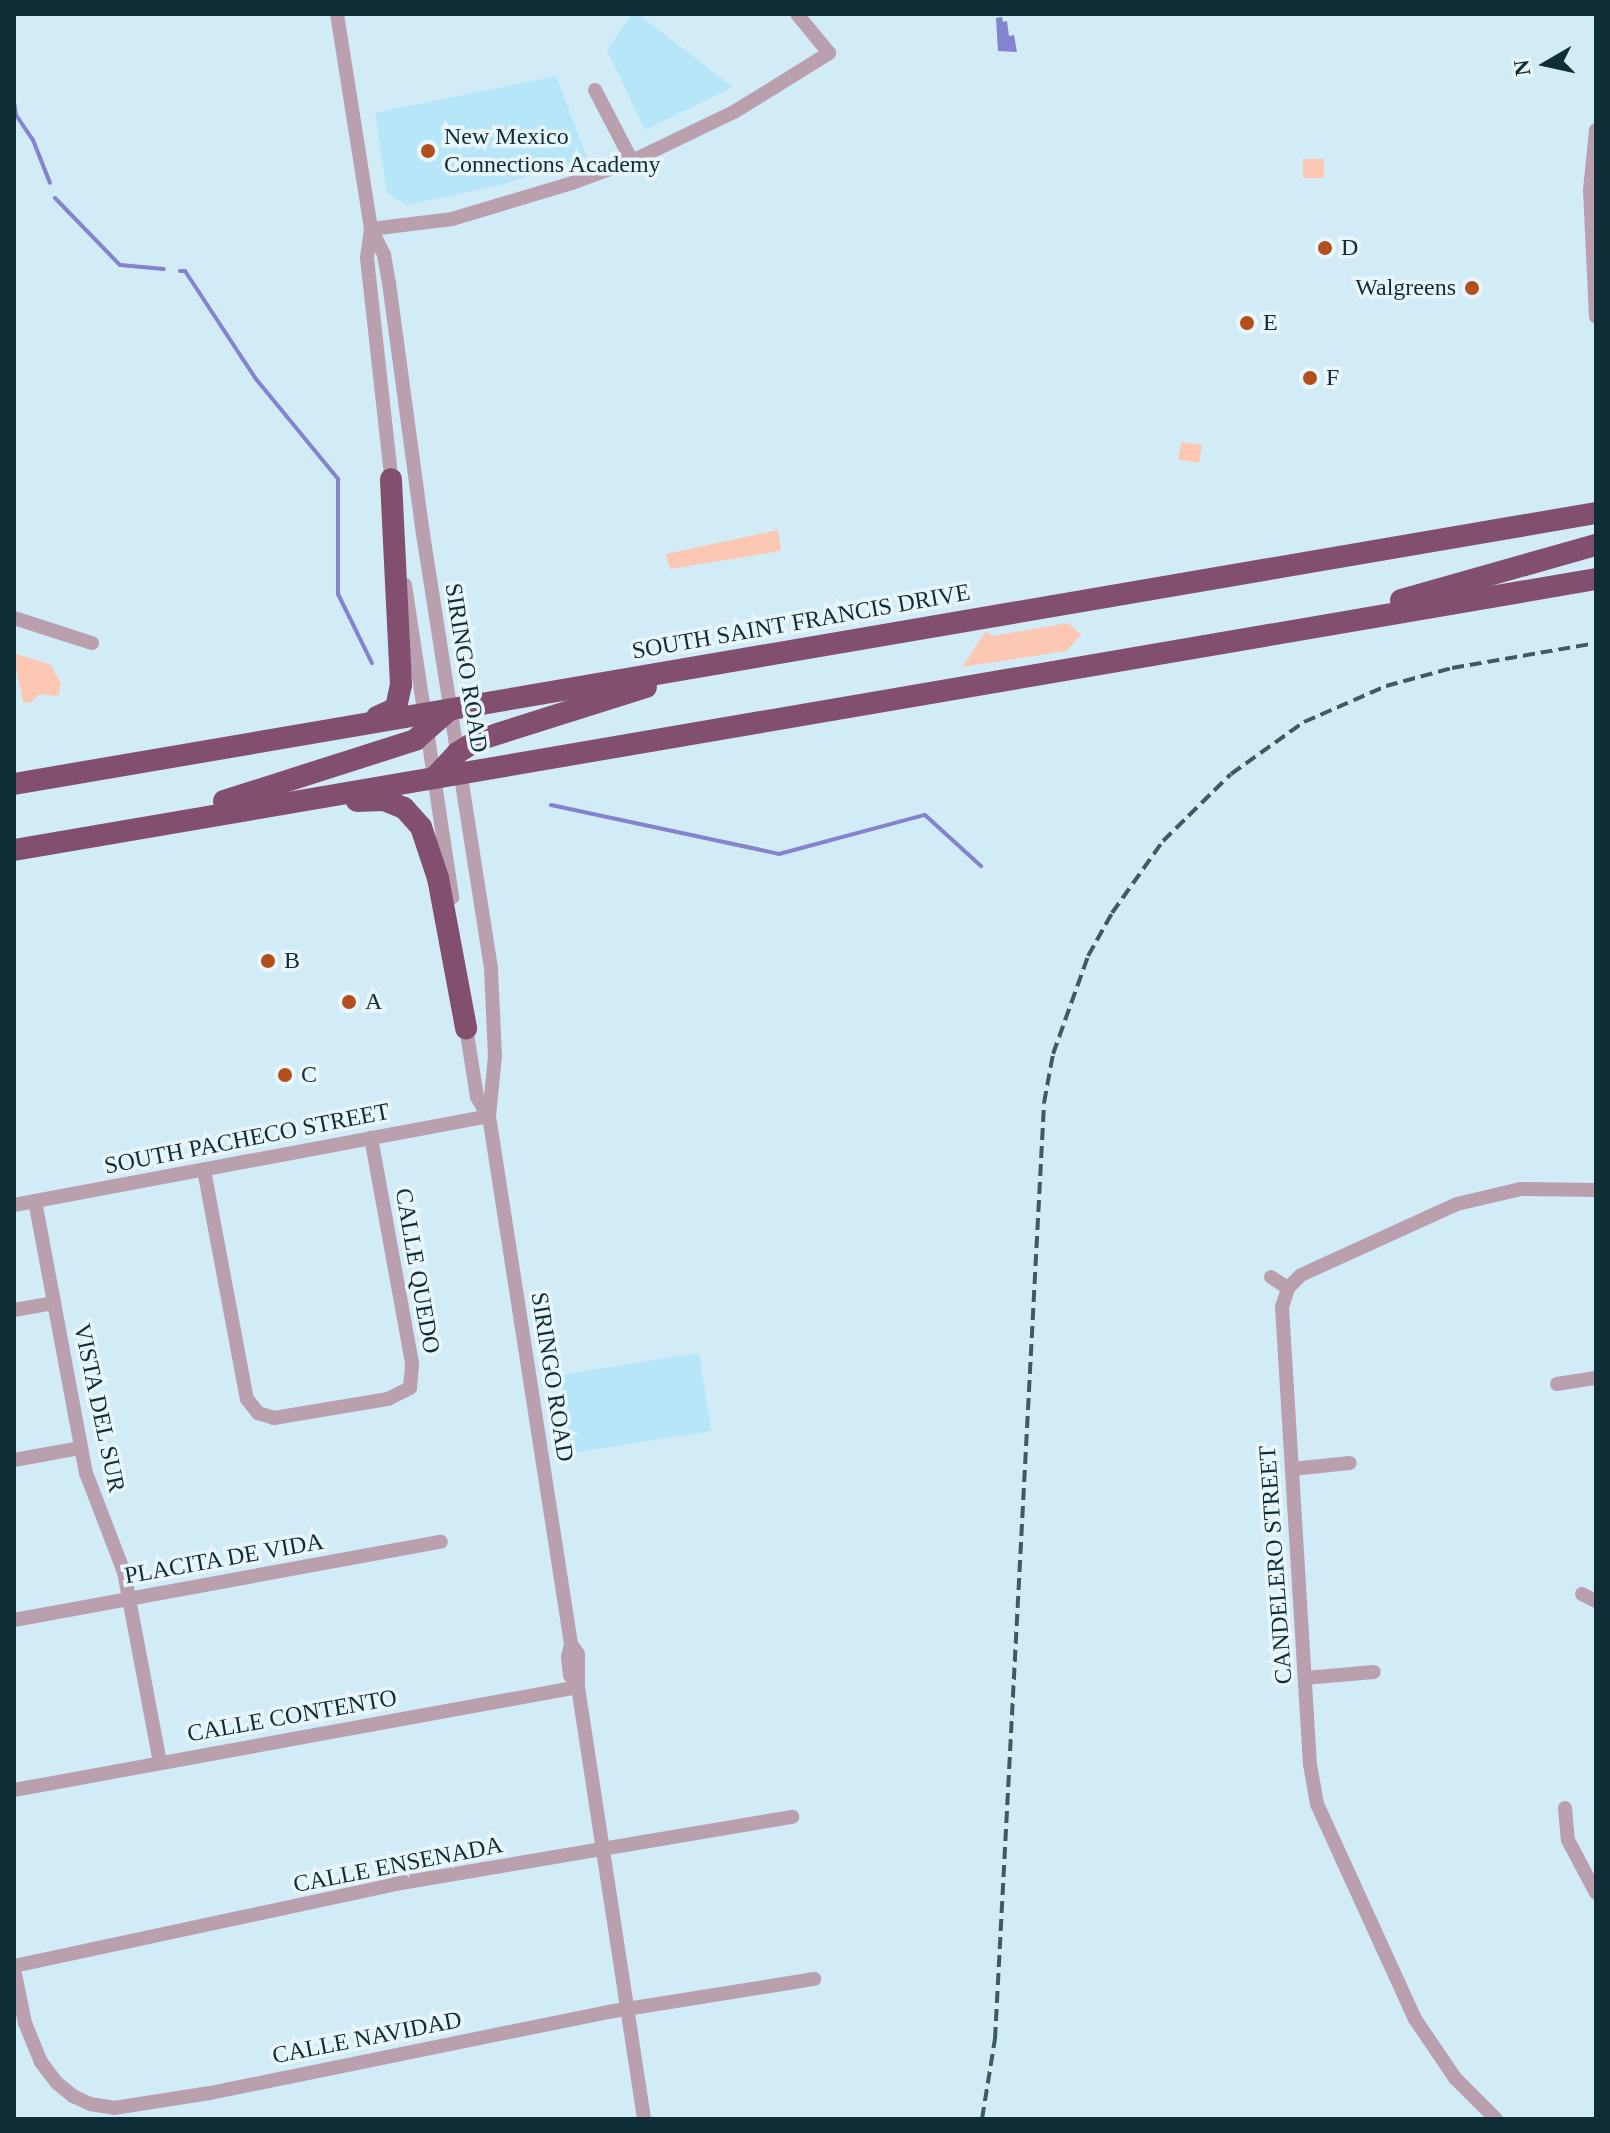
<!DOCTYPE html>
<style>
body{margin:0}
#map{position:relative;width:1610px;height:2133px;overflow:hidden;background:#d1ecf7;font-family:"Times New Roman",serif}
div>[style]{position:absolute}
.built>*{inset:0;background:#b6e6f8;transform-origin:0 0}
.green>*{inset:0;background:#fcc8b3;transform-origin:0 0}
.water>*{inset:0;background:#8483cf}
.stream>*{height:4px;margin:-2px;padding:0 2px;transform-origin:2px;border-radius:2px;background:#8483cf}
.minor>*{height:14px;margin:-7px;padding:0 7px;transform-origin:7px;border-radius:7px;background:#baa0af}
.highway>*{height:22px;margin:-11px;padding:0 11px;transform-origin:11px;border-radius:11px;background:#834f6e}
.rail>*{height:4px;margin-top:-2px;transform-origin:0;background:repeating-linear-gradient(90deg,#3d5b65 0 12px,transparent 0 18px)}
.dots>*{width:22px;height:22px;translate:-50% -50%;box-sizing:border-box;border:4px solid #e9f7fc;border-radius:50%}
span{translate:-50% -50%;white-space:nowrap;text-align:center;line-height:1.15;-webkit-text-stroke:7px #e9f7fc;paint-order:stroke}
.poi-label{font-size:24px;color:#0e2d37}
.left{translate:0 -50%;text-align:left}
.right{translate:-100% -50%;text-align:right}
.street-label{font-size:24px;color:#0e2d37}
.frame{position:absolute;inset:0;border:16px solid #0e2d37;pointer-events:none}
.north{position:absolute;left:1506px;top:24px;width:80px;height:80px;-webkit-text-stroke:6px #e9f7fc;paint-order:stroke;rotate:261deg;font-size:22px;font-weight:700;line-height:32px;text-align:center;color:#0e2d37}
.north::after{content:'';display:block;margin:auto;width:28px;height:36px;background:#0e2d37;clip-path:polygon(50% 0,100% 100%,50% 72%,0 100%)}
</style>
<div id="map">
<div class="built">
<div style="clip-path:polygon(632px 14px,638px 14px,733px 87px,645px 130px,607px 50px)"></div>
<div style="clip-path:polygon(556px 76px,587px 157px,501px 185px,407px 205px,387px 193px,375px 113px)"></div>
<div style="left:699px;top:1353px;width:79px;height:141px;rotate:81deg"></div>
</div>
<div class="green">
<div style="left:1303px;top:159px;width:21px;height:19px"></div>
<div style="left:1181px;top:442px;width:21px;height:18px;rotate:8deg"></div>
<div style="clip-path:polygon(778px 530px,781px 551px,670px 569px,666px 554px)"></div>
<div style="clip-path:polygon(1068px 623px,1081px 635px,1066px 651px,962px 667px,986px 631px,992px 636px)"></div>
<div style="clip-path:polygon(17px 654px,51px 665px,61px 684px,58px 696px,40px 694px,30px 703px,23px 702px,14px 658px)"></div>
</div>
<div class="water">
<div style="clip-path:polygon(1002px 17px,1003px 22px,1007px 21px,1009px 36px,1014px 35px,1017px 52px,998px 51px,996px 18px)"></div>
</div>
<div class="stream">
<div style="left:14px;top:102px;width:13px;rotate:81deg"></div>
<div style="left:16px;top:115px;width:30px;rotate:56deg"></div>
<div style="left:33px;top:140px;width:46px;rotate:68.4deg"></div>
<div style="left:55px;top:198px;width:93px;rotate:45.9deg"></div>
<div style="left:120px;top:265px;width:44px;rotate:5.2deg"></div>
<div style="left:180px;top:271px;width:5px"></div>
<div style="left:185px;top:271px;width:129px;rotate:56.7deg"></div>
<div style="left:256px;top:379px;width:129px;rotate:50.6deg"></div>
<div style="left:338px;top:479px;width:115px;rotate:90deg"></div>
<div style="left:338px;top:594px;width:77px;rotate:63.8deg"></div>
<div style="left:551px;top:805px;width:233px;rotate:12.1deg"></div>
<div style="left:779px;top:854px;width:151px;rotate:-15deg"></div>
<div style="left:925px;top:815px;width:76px;rotate:42.3deg"></div>
</div>
<div class="minor">
<div style="left:337px;top:14px;width:218px;rotate:81deg"></div>
<div style="left:371px;top:229px;width:29px;rotate:98deg"></div>
<div style="left:367px;top:258px;width:228px;rotate:83.7deg"></div>
<div style="left:595px;top:90px;width:80px;rotate:62.5deg"></div>
<div style="left:1596px;top:130px;width:60px;rotate:95.7deg"></div>
<div style="left:1590px;top:190px;width:127px;rotate:87.3deg"></div>
<div style="left:371px;top:229px;width:29px;rotate:63deg"></div>
<div style="left:384px;top:255px;width:28px;rotate:80deg"></div>
<div style="left:389px;top:283px;width:253px;rotate:82.3deg"></div>
<div style="left:423px;top:534px;width:440px;rotate:81.1deg"></div>
<div style="left:491px;top:969px;width:87px;rotate:87.4deg"></div>
<div style="left:495px;top:1056px;width:60px;rotate:95.7deg"></div>
<div style="left:489px;top:1116px;width:534px;rotate:81.17deg"></div>
<div style="left:571px;top:1644px;width:13px;rotate:103deg"></div>
<div style="left:568px;top:1657px;width:18px;rotate:84deg"></div>
<div style="left:570px;top:1675px;width:14px;rotate:56deg"></div>
<div style="left:371px;top:229px;width:82px;rotate:-7deg"></div>
<div style="left:452px;top:219px;width:125px;rotate:-16.7deg"></div>
<div style="left:572px;top:183px;width:64px;rotate:-20.1deg"></div>
<div style="left:632px;top:161px;width:113px;rotate:-25.7deg"></div>
<div style="left:734px;top:112px;width:112px;rotate:-31.8deg"></div>
<div style="left:829px;top:53px;width:50px;rotate:-129.4deg"></div>
<div style="left:405px;top:585px;width:316px;rotate:81.4deg"></div>
<div style="left:14px;top:618px;width:82px;rotate:17.8deg"></div>
<div style="left:465px;top:1021px;width:77px;rotate:81deg"></div>
<div style="left:477px;top:1097px;width:22px;rotate:60deg"></div>
<div style="left:204px;top:1170px;width:233px;rotate:79.4deg"></div>
<div style="left:247px;top:1399px;width:18px;rotate:52deg"></div>
<div style="left:258px;top:1413px;width:17px;rotate:17deg"></div>
<div style="left:274px;top:1418px;width:116px;rotate:-9.5deg"></div>
<div style="left:388px;top:1399px;width:25px;rotate:-27deg"></div>
<div style="left:410px;top:1388px;width:25px;rotate:-85deg"></div>
<div style="left:412px;top:1363px;width:229px;rotate:-100.3deg"></div>
<div style="left:35px;top:1201px;width:277px;rotate:79.4deg"></div>
<div style="left:86px;top:1473px;width:106px;rotate:69deg"></div>
<div style="left:124px;top:1572px;width:194px;rotate:79.3deg"></div>
<div style="left:14px;top:1205px;width:483px;rotate:-10.6deg"></div>
<div style="left:1271px;top:1277px;width:20px;rotate:33deg"></div>
<div style="left:14px;top:1310px;width:41px;rotate:-9.9deg"></div>
<div style="left:1557px;top:1384px;width:39px;rotate:-9deg"></div>
<div style="left:14px;top:1460px;width:68px;rotate:-10.2deg"></div>
<div style="left:1292px;top:1469px;width:58px;rotate:-5.9deg"></div>
<div style="left:1582px;top:1594px;width:16px;rotate:27deg"></div>
<div style="left:14px;top:1620px;width:434px;rotate:-10.4deg"></div>
<div style="left:571px;top:1644px;width:12px;rotate:55deg"></div>
<div style="left:578px;top:1654px;width:33px;rotate:90deg"></div>
<div style="left:578px;top:1687px;width:437px;rotate:81.3deg"></div>
<div style="left:1305px;top:1678px;width:69px;rotate:-5deg"></div>
<div style="left:14px;top:1790px;width:573px;rotate:-10.35deg"></div>
<div style="left:1565px;top:1808px;width:32px;rotate:85deg"></div>
<div style="left:1568px;top:1840px;width:60px;rotate:62.2deg"></div>
<div style="left:14px;top:1966px;width:390px;rotate:-12.1deg"></div>
<div style="left:395px;top:1884px;width:403px;rotate:-9.6deg"></div>
<div style="left:14px;top:1969px;width:55px;rotate:78.5deg"></div>
<div style="left:25px;top:2023px;width:42px;rotate:67.7deg"></div>
<div style="left:41px;top:2062px;width:26px;rotate:53deg"></div>
<div style="left:57px;top:2083px;width:21px;rotate:39deg"></div>
<div style="left:73px;top:2096px;width:19px;rotate:25deg"></div>
<div style="left:90px;top:2104px;width:24px;rotate:9deg"></div>
<div style="left:114px;top:2108px;width:97px;rotate:-8.9deg"></div>
<div style="left:210px;top:2093px;width:406px;rotate:-11.5deg"></div>
<div style="left:608px;top:2012px;width:209px;rotate:-9.1deg"></div>
<div style="left:1496px;top:2119px;width:58px;rotate:-135deg"></div>
<div style="left:1455px;top:2078px;width:71px;rotate:-124.1deg"></div>
<div style="left:1415px;top:2019px;width:236px;rotate:-114.5deg"></div>
<div style="left:1317px;top:1804px;width:40px;rotate:-100deg"></div>
<div style="left:1310px;top:1765px;width:459px;rotate:-93.5deg"></div>
<div style="left:1282px;top:1307px;width:20px;rotate:-72deg"></div>
<div style="left:1288px;top:1288px;width:18px;rotate:-45deg"></div>
<div style="left:1301px;top:1275px;width:171px;rotate:-24.5deg"></div>
<div style="left:1457px;top:1204px;width:66px;rotate:-13.2deg"></div>
<div style="left:1521px;top:1189px;width:75px;rotate:0.8deg"></div>
</div>
<div class="highway">
<div style="left:1401px;top:600px;width:203px;rotate:-15.8deg"></div>
<div style="left:377px;top:717px;width:21px;rotate:-25deg"></div>
<div style="left:396px;top:708px;width:24px;rotate:-78deg"></div>
<div style="left:401px;top:685px;width:206px;rotate:-92.8deg"></div>
<div style="left:434px;top:778px;width:34px;rotate:-47deg"></div>
<div style="left:457px;top:753px;width:25px;rotate:-32deg"></div>
<div style="left:478px;top:740px;width:176px;rotate:-17.5deg"></div>
<div style="left:14px;top:784px;width:1605px;rotate:-9.72deg"></div>
<div style="left:224px;top:801px;width:201px;rotate:-17.7deg"></div>
<div style="left:415px;top:740px;width:45px;rotate:-41.4deg"></div>
<div style="left:357px;top:801px;width:27px;rotate:-2deg"></div>
<div style="left:384px;top:800px;width:22px;rotate:22deg"></div>
<div style="left:404px;top:808px;width:25px;rotate:48deg"></div>
<div style="left:421px;top:827px;width:54px;rotate:71.6deg"></div>
<div style="left:438px;top:878px;width:153px;rotate:79.4deg"></div>
<div style="left:14px;top:850px;width:1605px;rotate:-9.72deg"></div>
</div>
<div class="rail">
<div style="left:982px;top:2119px;width:81px;rotate:-80.8deg"></div>
<div style="left:995px;top:2039px;width:937px;rotate:-87deg"></div>
<div style="left:1044px;top:1103px;width:50px;rotate:-79.6deg"></div>
<div style="left:1053px;top:1054px;width:104px;rotate:-70.3deg"></div>
<div style="left:1088px;top:956px;width:49px;rotate:-60.8deg"></div>
<div style="left:1112px;top:913px;width:88px;rotate:-54.7deg"></div>
<div style="left:1163px;top:841px;width:95px;rotate:-44.6deg"></div>
<div style="left:1231px;top:774px;width:90px;rotate:-35.5deg"></div>
<div style="left:1304px;top:722px;width:90px;rotate:-23.7deg"></div>
<div style="left:1386px;top:686px;width:68px;rotate:-15.3deg"></div>
<div style="left:1452px;top:668px;width:146px;rotate:-9.8deg"></div>
</div>
<div class="dots">
<div style="left:428px;top:151px;background:#b34f1d"></div>
<div style="left:1325px;top:248px;background:#b34f1d"></div>
<div style="left:1472px;top:288px;background:#b34f1d"></div>
<div style="left:1247px;top:323px;background:#b34f1d"></div>
<div style="left:1310px;top:378px;background:#b34f1d"></div>
<div style="left:268px;top:961px;background:#b34f1d"></div>
<div style="left:349px;top:1002px;background:#b34f1d"></div>
<div style="left:285px;top:1075px;background:#b34f1d"></div>
</div>
<div class="poi-label">
<span class="left" style="left:444px;top:151px">New Mexico<br>Connections Academy</span>
<span class="left" style="left:1341px;top:248px">D</span>
<span class="right" style="left:1456px;top:288px">Walgreens</span>
<span class="left" style="left:1263px;top:323px">E</span>
<span class="left" style="left:1326px;top:378px">F</span>
<span class="left" style="left:284px;top:961px">B</span>
<span class="left" style="left:365px;top:1002px">A</span>
<span class="left" style="left:301px;top:1075px">C</span>
</div>
<div class="street-label">
<span style="left:801px;top:622px;rotate:-10deg">SOUTH SAINT FRANCIS DRIVE</span>
<span style="left:466px;top:668px;rotate:81deg">SIRINGO ROAD</span>
<span style="left:247px;top:1139px;rotate:-11deg">SOUTH PACHECO STREET</span>
<span style="left:417px;top:1271px;rotate:80deg">CALLE QUEDO</span>
<span style="left:552px;top:1377px;rotate:81deg">SIRINGO ROAD</span>
<span style="left:99px;top:1408px;rotate:78deg">VISTA DEL SUR</span>
<span style="left:224px;top:1559px;rotate:-10deg">PLACITA DE VIDA</span>
<span style="left:1276px;top:1565px;rotate:-94deg">CANDELERO STREET</span>
<span style="left:292px;top:1716px;rotate:-10deg">CALLE CONTENTO</span>
<span style="left:398px;top:1865px;rotate:-11deg">CALLE ENSENADA</span>
<span style="left:367px;top:2038px;rotate:-11deg">CALLE NAVIDAD</span>
</div>
<div class="frame"></div>
<div class="north">N</div>
</div>
